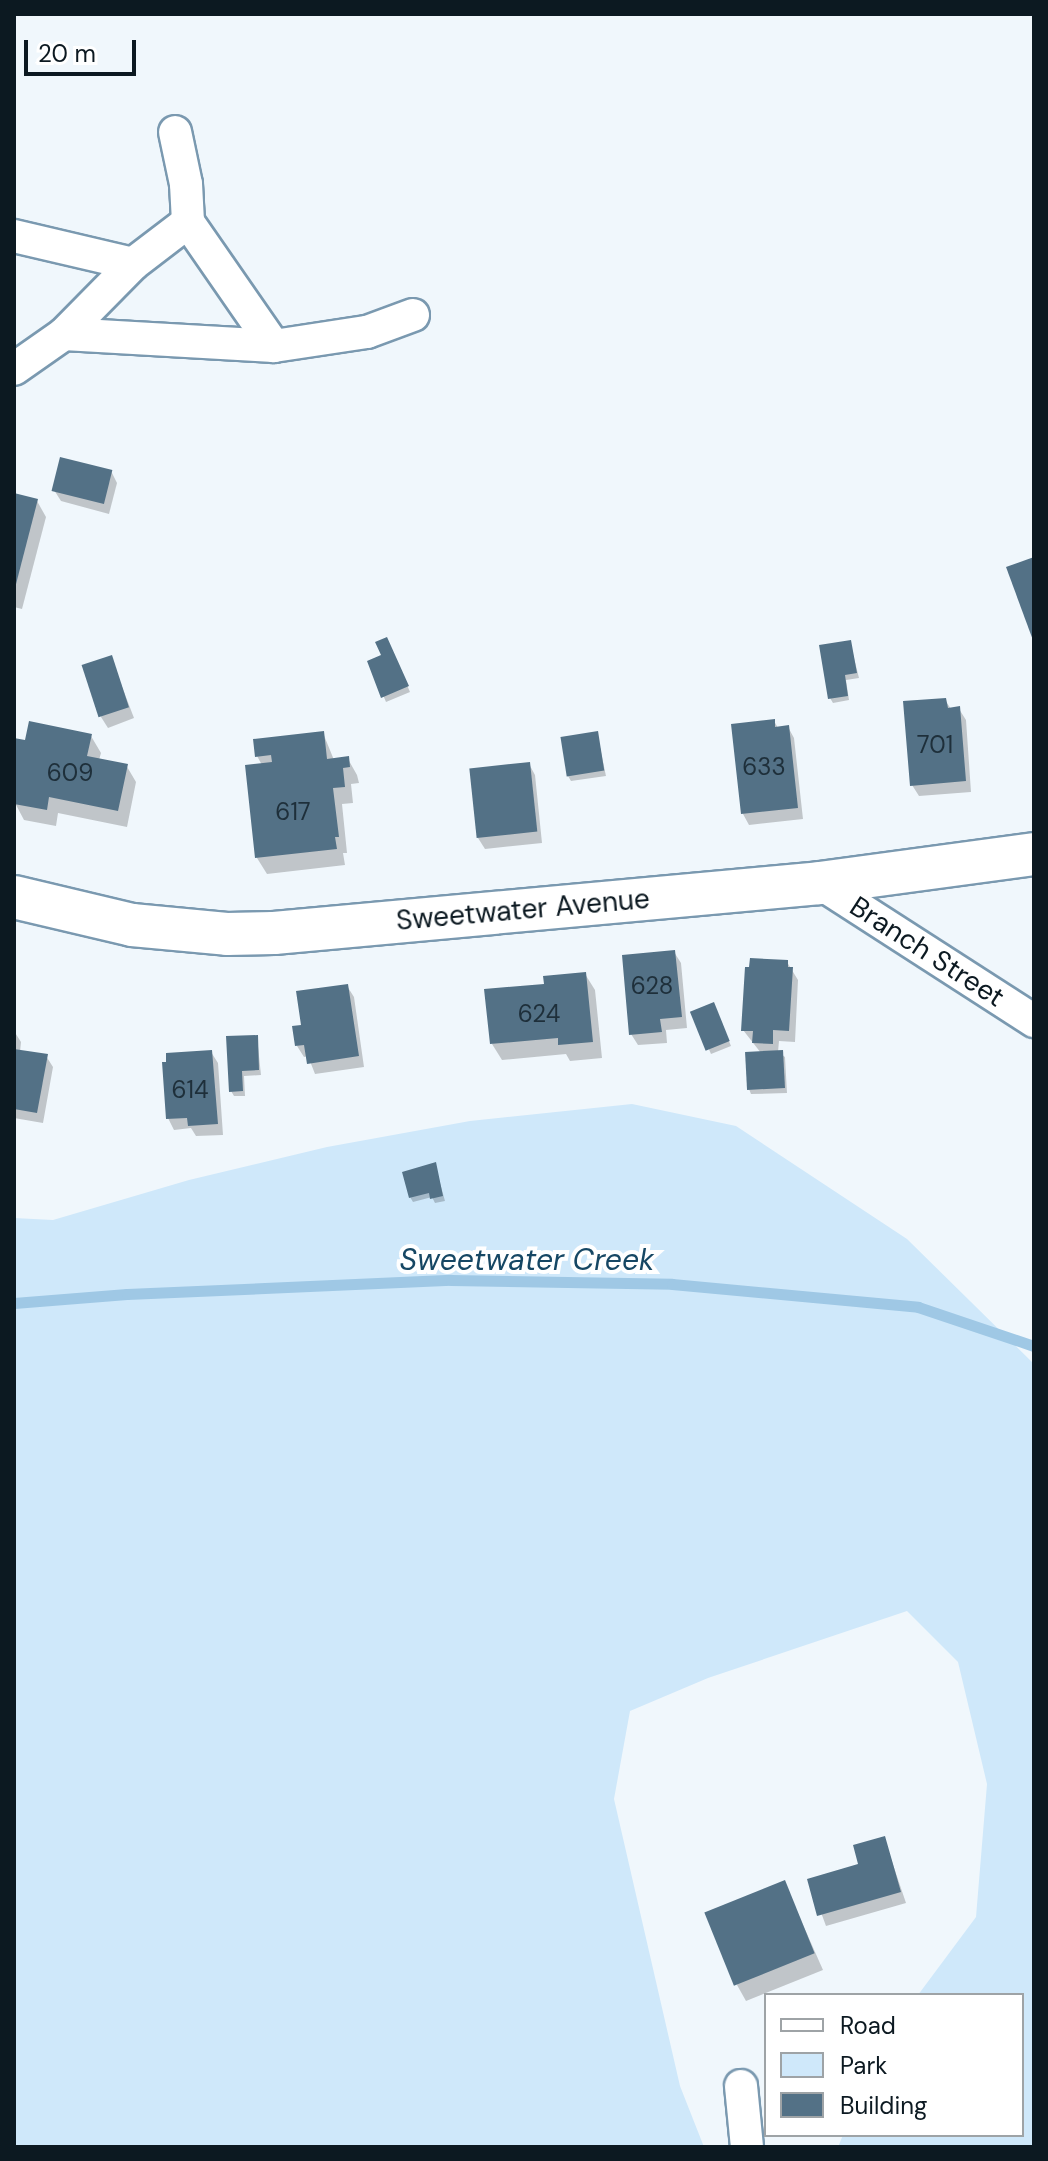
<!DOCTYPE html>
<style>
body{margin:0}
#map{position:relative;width:1048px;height:2161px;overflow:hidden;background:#f0f7fc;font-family:"DM Sans",sans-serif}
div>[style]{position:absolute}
.green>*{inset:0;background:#cfe8fa}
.shadow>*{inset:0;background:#0003}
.stream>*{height:11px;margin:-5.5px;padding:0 5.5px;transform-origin:5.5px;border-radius:5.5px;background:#9fc8e5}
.building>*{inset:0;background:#537186;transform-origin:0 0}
.roads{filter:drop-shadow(2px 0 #7a99b0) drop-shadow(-2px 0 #7a99b0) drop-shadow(0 2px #7a99b0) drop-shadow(0 -2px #7a99b0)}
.minor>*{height:32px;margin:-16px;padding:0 16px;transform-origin:16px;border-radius:16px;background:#fff}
.tertiary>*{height:42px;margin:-21px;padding:0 21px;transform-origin:21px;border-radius:21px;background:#fff}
span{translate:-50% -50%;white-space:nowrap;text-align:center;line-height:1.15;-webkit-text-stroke:8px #fff;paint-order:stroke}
.number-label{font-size:24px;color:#1e2f3a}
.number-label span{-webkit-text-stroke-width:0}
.street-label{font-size:28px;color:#0c1921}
.water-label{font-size:30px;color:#164764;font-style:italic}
.frame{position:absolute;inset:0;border:16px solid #0c1921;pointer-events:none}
.legend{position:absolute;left:764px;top:1993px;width:260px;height:144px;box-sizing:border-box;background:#fff;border:2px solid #9ea3a6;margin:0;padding:10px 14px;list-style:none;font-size:24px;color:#0c1921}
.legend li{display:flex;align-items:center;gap:16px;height:40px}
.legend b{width:40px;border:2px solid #9ea3a6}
.scale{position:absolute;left:24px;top:40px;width:112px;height:36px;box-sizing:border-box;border:4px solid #0c1921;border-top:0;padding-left:10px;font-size:24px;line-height:28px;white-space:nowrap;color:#0c1921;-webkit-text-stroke:6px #fff;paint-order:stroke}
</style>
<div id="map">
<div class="green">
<div style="clip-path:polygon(632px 1104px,736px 1126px,907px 1239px,1034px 1364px,1034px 2147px,838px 2147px,843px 2135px,1022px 2135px,1022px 1995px,918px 1995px,976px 1917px,987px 1784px,958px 1662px,907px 1611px,708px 1678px,630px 1711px,614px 1799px,680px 2086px,704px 2147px,14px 2147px,14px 1218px,53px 1220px,189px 1180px,327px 1147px,470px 1121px)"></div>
</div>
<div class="shadow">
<div style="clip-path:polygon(111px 471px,117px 483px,109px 514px,61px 501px,54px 490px)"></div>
<div style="clip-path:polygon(14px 495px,37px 501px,46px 517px,22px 609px,14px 607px)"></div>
<div style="clip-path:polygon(850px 642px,859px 678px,846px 680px,849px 700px,833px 703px,830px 698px)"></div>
<div style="clip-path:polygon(389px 644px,410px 692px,386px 702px,369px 662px,384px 656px)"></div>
<div style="clip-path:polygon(111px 658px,134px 718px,108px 728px,101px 717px)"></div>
<div style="clip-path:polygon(945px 700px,951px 709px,959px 709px,966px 720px,971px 792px,919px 796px,912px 785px)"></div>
<div style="clip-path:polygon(774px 721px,778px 728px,788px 727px,794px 738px,803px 819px,749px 825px,743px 814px)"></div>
<div style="clip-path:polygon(323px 733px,334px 760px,348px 759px,357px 775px,359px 783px,351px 784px,353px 803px,342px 804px,347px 853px,343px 853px,345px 865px,267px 874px,257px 858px,262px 765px,257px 756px)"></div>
<div style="clip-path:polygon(597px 733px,606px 776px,571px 781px,568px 776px)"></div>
<div style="clip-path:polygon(91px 736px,101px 753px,99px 760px,126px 765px,136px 782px,127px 827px,58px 813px,56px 826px,24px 820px,15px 803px,14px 740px,27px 743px)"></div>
<div style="clip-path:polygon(529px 764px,535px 775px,542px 843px,485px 849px,478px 838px,472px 770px)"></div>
<div style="clip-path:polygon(674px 952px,681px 963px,687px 1028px,666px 1030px,667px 1043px,638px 1045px,631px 1034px)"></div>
<div style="clip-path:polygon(787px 962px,798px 980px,795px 1042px,779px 1041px,778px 1052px,785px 1057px,787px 1093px,751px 1094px,749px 1089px,761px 1053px,743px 1030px)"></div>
<div style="clip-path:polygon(585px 974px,595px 990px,602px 1058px,570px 1061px,566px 1054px,502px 1060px,492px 1044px,546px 985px)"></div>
<div style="clip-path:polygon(347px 986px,354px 997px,364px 1067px,315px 1074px,308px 1056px,304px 1057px,297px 1046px,303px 1027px)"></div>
<div style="clip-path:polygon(716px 1009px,731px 1046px,711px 1054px,693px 1012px)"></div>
<div style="clip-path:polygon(14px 1031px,21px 1042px,20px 1052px,46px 1056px,53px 1067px,43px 1123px,14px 1118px)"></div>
<div style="clip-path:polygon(257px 1037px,261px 1075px,244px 1076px,245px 1096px,234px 1096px,231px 1091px)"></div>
<div style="clip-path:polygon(211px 1052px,218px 1063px,223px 1135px,196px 1136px,191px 1128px,174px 1130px,168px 1118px)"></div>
<div style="clip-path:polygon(435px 1165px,445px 1201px,435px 1203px,432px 1197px,413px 1202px,410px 1197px)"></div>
<div style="clip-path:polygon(884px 1838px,906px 1903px,826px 1926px,809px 1880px,860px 1865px)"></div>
<div style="clip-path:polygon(784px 1882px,823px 1970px,746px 2001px,737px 1985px)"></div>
</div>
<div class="stream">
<div style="left:14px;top:1303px;width:113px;rotate:-4.6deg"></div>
<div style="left:127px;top:1294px;width:324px;rotate:-2.5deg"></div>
<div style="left:451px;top:1280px;width:221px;rotate:1deg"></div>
<div style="left:672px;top:1284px;width:247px;rotate:5.3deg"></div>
<div style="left:918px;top:1307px;width:122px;rotate:18.6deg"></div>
</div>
<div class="building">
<div style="left:60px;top:457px;width:54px;height:35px;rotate:14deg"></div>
<div style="clip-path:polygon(14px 493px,38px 499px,15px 588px,14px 588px)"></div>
<div style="clip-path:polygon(1034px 557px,1034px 643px,1006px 567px)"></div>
<div style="clip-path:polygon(387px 637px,409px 686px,381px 698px,367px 661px,381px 655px,375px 642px)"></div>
<div style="clip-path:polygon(851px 640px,857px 673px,845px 675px,848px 696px,828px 699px,819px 645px)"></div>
<div style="left:112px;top:655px;width:55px;height:32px;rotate:72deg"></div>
<div style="clip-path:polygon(946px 698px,948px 708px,960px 706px,966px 781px,910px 786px,903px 701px)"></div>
<div style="clip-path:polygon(775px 719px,775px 727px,789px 725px,798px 808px,741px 814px,731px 724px)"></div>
<div style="clip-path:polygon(29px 721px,92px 734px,87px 756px,128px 764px,118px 811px,49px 797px,47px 810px,14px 804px,14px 738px,25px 740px)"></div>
<div style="clip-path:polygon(324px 731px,327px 759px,349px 756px,350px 767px,343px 768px,345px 787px,333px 788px,339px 837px,335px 837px,337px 849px,255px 858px,245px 765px,272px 762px,271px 755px,255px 757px,253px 739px)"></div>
<div style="left:598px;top:731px;width:40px;height:38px;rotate:81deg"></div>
<div style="left:530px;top:762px;width:70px;height:61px;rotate:84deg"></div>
<div style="clip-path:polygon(675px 950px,682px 1017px,660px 1019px,662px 1032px,629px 1035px,622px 955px)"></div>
<div style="clip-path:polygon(750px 958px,788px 960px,788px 967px,793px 967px,789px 1031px,773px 1030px,773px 1044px,752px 1043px,753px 1031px,741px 1031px,745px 967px,749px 967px)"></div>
<div style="clip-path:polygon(586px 972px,593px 1042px,558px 1045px,558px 1038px,490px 1044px,484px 989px,544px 984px,543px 976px)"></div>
<div style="clip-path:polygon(348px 984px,359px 1056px,307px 1064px,304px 1045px,295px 1046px,292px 1026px,301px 1025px,296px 991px)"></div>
<div style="left:714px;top:1002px;width:42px;height:26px;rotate:68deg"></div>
<div style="clip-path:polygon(258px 1035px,259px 1070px,242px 1071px,243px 1091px,229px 1092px,226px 1036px)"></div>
<div style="clip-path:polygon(14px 1049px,48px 1054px,37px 1113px,14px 1109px)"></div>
<div style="clip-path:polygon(212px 1050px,218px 1124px,188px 1126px,187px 1118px,166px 1119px,162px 1062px,166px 1062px,166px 1053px)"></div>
<div style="left:783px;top:1050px;width:38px;height:38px;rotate:87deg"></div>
<div style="clip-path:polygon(436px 1162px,443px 1196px,430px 1199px,429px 1193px,409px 1198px,402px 1172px)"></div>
<div style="clip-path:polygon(885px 1836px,901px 1892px,817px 1916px,807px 1879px,858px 1864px,853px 1845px)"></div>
<div style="left:785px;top:1880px;width:79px;height:87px;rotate:68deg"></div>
</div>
<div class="roads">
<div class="minor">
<div style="left:188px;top:222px;width:151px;rotate:55.3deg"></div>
<div style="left:14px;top:236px;width:122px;rotate:13.2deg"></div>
<div style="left:64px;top:334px;width:210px;rotate:3.3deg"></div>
<div style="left:274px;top:346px;width:94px;rotate:-8.6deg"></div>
<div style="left:367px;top:332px;width:49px;rotate:-20.3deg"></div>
<div style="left:14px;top:369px;width:61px;rotate:-35deg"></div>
<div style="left:64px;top:334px;width:98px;rotate:-45.4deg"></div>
<div style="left:133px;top:264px;width:69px;rotate:-37.4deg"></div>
<div style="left:188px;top:222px;width:38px;rotate:-93deg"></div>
<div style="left:186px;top:184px;width:53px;rotate:-101.9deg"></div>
<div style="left:820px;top:883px;width:255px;rotate:32.8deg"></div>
<div style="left:741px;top:2086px;width:61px;rotate:84.4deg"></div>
</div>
<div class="tertiary">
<div style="left:14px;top:897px;width:121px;rotate:13.3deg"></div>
<div style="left:132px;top:925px;width:95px;rotate:5.4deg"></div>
<div style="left:227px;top:934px;width:47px;rotate:-1.2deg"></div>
<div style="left:274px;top:933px;width:548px;rotate:-5.23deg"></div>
<div style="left:820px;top:883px;width:216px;rotate:-7.7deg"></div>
</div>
</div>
<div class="number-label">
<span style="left:935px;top:745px">701</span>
<span style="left:764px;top:767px">633</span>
<span style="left:70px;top:773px">609</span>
<span style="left:293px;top:812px">617</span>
<span style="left:652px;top:986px">628</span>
<span style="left:539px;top:1014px">624</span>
<span style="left:190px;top:1090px">614</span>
</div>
<div class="street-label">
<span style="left:523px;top:910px;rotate:-5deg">Sweetwater Avenue</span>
<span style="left:927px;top:952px;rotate:33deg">Branch Street</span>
</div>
<div class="water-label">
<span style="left:527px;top:1260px">Sweetwater Creek</span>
</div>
<div class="frame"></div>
<ul class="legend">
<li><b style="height:10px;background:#fff"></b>Road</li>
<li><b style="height:22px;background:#cfe8fa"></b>Park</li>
<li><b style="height:22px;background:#537186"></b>Building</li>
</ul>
<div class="scale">20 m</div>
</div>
